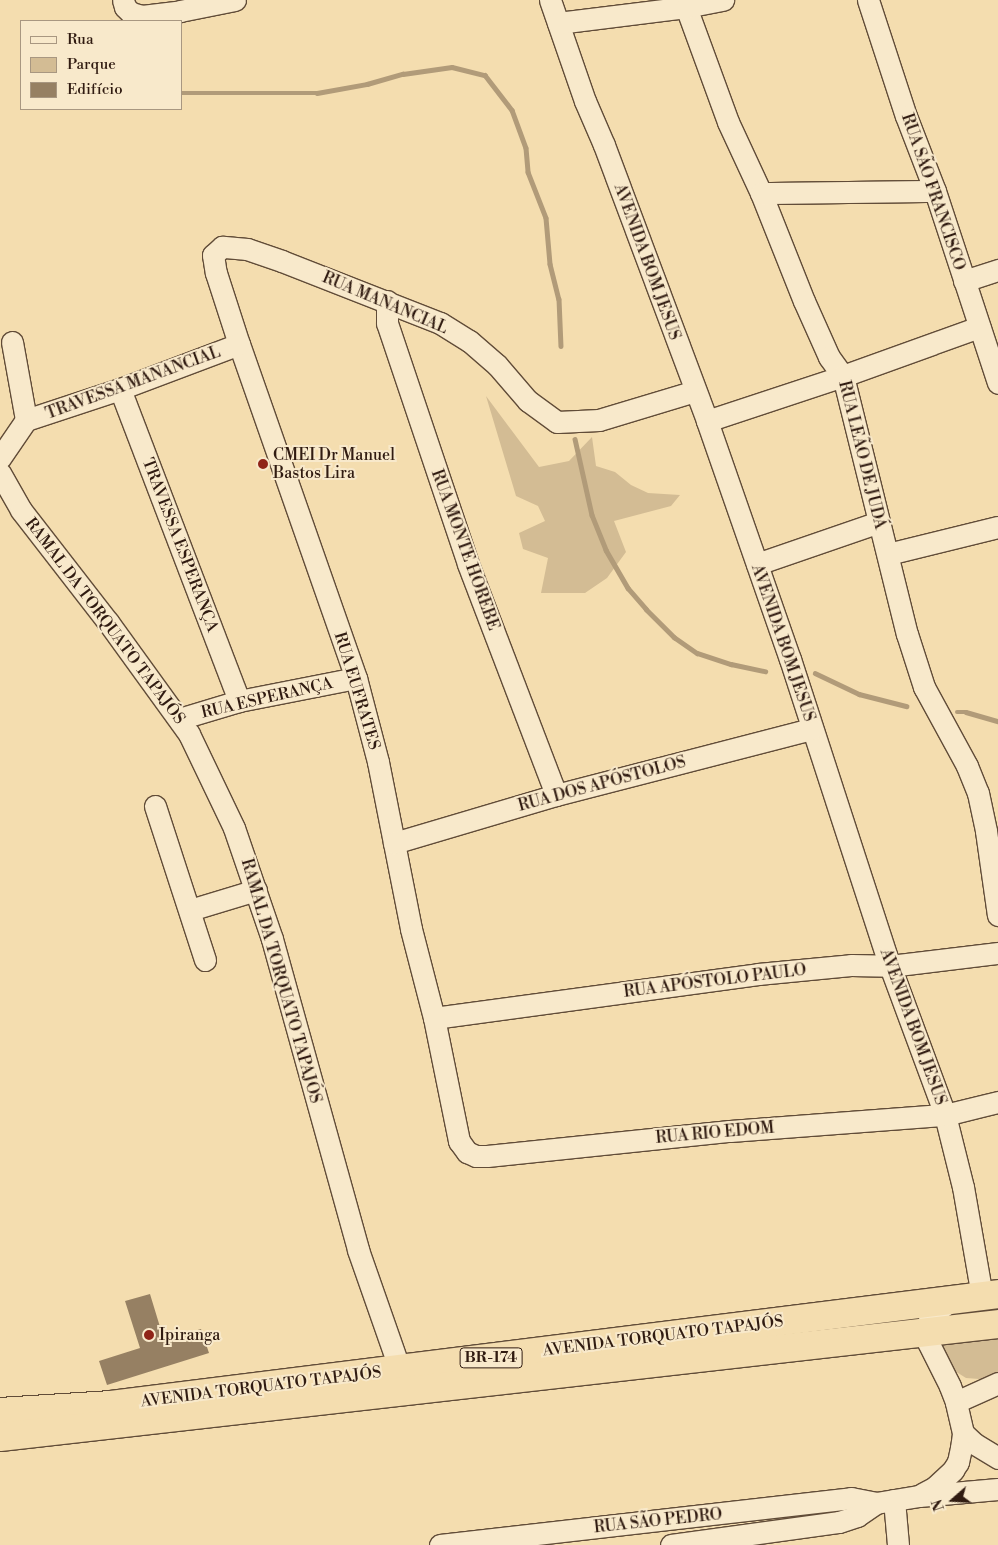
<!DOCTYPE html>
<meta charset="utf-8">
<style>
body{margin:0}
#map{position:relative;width:998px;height:1545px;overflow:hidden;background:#f4ddaf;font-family:"Libre Bodoni",serif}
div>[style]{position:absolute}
.green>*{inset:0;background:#d3bc94}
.stream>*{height:4.5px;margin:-2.25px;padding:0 2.25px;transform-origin:2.25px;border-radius:2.25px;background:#b19b79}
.building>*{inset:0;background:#968063}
.roads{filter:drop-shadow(1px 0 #614c38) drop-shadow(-1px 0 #614c38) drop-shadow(0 1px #614c38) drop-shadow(0 -1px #614c38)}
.minor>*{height:21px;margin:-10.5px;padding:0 10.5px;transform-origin:10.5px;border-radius:10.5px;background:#f8e9cb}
.highway>*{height:28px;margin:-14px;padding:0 14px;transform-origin:14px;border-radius:14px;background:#f4ddaf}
.dots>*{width:14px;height:14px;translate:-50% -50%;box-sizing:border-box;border:2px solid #f8e9cb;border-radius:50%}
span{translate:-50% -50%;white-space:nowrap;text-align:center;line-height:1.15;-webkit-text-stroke:4px #f8e9cb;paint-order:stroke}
.shield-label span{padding:1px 4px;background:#f8e9cb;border:1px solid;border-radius:4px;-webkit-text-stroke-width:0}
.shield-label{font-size:15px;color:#301b11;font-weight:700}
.street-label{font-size:16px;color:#301b11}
.poi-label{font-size:16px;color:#301b11}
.left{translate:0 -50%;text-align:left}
.legend{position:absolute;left:20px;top:20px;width:162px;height:90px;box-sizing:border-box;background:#f8e9cb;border:1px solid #a89781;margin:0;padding:6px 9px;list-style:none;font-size:15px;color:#301b11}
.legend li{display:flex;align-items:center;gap:10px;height:25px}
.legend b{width:25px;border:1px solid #a89781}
.north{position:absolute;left:928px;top:1475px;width:50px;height:50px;-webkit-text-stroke:4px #f8e9cb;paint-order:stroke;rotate:251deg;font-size:14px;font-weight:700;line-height:20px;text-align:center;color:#301b11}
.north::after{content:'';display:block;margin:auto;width:18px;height:22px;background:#301b11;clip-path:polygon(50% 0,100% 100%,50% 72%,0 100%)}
</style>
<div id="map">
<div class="green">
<div style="clip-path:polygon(486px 396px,539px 467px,569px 461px,592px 437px,596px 466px,615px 472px,631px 485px,648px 493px,680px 495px,671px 506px,614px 521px,626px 552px,607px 578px,585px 593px,541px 593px,548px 558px,523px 549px,519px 533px,545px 521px,538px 506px,516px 496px)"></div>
<div style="clip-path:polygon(998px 1333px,998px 1378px,992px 1380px,966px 1378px,950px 1368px,940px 1349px,940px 1339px)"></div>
</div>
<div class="stream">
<div style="left:181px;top:93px;width:136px"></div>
<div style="left:317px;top:93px;width:51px;rotate:-10.2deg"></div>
<div style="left:367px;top:84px;width:37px;rotate:-16deg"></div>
<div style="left:403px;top:74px;width:49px;rotate:-8.1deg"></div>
<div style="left:452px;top:67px;width:34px;rotate:14deg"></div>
<div style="left:485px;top:75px;width:44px;rotate:52.4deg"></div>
<div style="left:512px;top:110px;width:40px;rotate:69.8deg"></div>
<div style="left:526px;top:148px;width:24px;rotate:85deg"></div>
<div style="left:528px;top:172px;width:49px;rotate:68.6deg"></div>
<div style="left:546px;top:218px;width:46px;rotate:85deg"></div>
<div style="left:550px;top:264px;width:36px;rotate:76deg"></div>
<div style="left:559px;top:299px;width:47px;rotate:87.6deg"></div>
<div style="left:575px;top:439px;width:78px;rotate:77.4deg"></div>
<div style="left:592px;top:515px;width:38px;rotate:68deg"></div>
<div style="left:606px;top:550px;width:44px;rotate:59.9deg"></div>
<div style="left:628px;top:588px;width:28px;rotate:49deg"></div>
<div style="left:646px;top:609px;width:40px;rotate:45deg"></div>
<div style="left:674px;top:637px;width:28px;rotate:35deg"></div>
<div style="left:697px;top:653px;width:36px;rotate:18deg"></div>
<div style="left:731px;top:664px;width:35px;rotate:12deg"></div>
<div style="left:815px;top:673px;width:49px;rotate:25.5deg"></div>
<div style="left:859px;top:694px;width:49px;rotate:14.3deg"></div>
<div style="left:957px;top:712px;width:9px"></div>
<div style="left:966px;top:712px;width:33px;rotate:16deg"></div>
</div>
<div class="building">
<div style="clip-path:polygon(150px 1294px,164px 1340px,201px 1329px,209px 1353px,107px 1385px,99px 1361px,140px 1348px,125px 1301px)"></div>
</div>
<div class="roads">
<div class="minor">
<div style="left:123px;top:0;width:7px;rotate:74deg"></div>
<div style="left:125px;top:7px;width:8px;rotate:45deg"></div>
<div style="left:131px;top:13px;width:11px;rotate:15deg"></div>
<div style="left:142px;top:16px;width:38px;rotate:-7deg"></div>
<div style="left:180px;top:11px;width:56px;rotate:-11.3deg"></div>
<div style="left:550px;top:0;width:107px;rotate:70.9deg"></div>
<div style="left:585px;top:101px;width:48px;rotate:66.6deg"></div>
<div style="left:604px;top:145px;width:295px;rotate:69.5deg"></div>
<div style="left:707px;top:421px;width:252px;rotate:70.8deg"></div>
<div style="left:790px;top:659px;width:323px;rotate:72deg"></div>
<div style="left:890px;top:966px;width:159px;rotate:69.7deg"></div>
<div style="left:945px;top:1115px;width:74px;rotate:76deg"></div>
<div style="left:963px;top:1187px;width:111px;rotate:80.1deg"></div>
<div style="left:868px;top:0;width:122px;rotate:71.9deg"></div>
<div style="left:906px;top:116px;width:80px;rotate:68.9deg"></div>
<div style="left:935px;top:191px;width:202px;rotate:71.8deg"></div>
<div style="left:686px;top:7px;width:122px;rotate:69.9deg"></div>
<div style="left:728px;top:122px;width:78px;rotate:65.1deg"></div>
<div style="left:761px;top:193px;width:116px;rotate:68.3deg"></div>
<div style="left:804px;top:301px;width:61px;rotate:65.9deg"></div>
<div style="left:829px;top:357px;width:24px;rotate:54deg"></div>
<div style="left:843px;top:376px;width:266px;rotate:76.1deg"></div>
<div style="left:907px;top:634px;width:56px;rotate:72.2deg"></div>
<div style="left:924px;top:687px;width:90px;rotate:61.4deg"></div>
<div style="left:967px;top:766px;width:29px;rotate:68deg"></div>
<div style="left:978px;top:793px;width:39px;rotate:78deg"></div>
<div style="left:986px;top:831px;width:85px;rotate:81.9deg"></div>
<div style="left:558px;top:23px;width:129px;rotate:-7.1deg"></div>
<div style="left:686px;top:7px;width:38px;rotate:-11deg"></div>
<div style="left:761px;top:193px;width:174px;rotate:-0.7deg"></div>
<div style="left:964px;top:281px;width:36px;rotate:-18deg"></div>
<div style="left:387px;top:301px;width:22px;rotate:90deg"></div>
<div style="left:387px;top:323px;width:254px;rotate:71.4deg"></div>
<div style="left:468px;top:564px;width:247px;rotate:69.1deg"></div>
<div style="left:12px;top:342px;width:79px;rotate:79.8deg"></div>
<div style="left:120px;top:389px;width:334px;rotate:69.1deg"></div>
<div style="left:695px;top:391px;width:100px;rotate:163.2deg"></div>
<div style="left:599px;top:420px;width:42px;rotate:177.3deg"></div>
<div style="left:557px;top:422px;width:36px;rotate:-144deg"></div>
<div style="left:528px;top:401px;width:48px;rotate:-130.7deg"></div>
<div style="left:497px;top:365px;width:37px;rotate:-139deg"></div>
<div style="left:469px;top:341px;width:34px;rotate:-148deg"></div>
<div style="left:440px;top:323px;width:170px;rotate:-158.6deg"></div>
<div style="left:282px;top:261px;width:37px;rotate:-161deg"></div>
<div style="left:247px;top:249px;width:25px;rotate:-175deg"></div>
<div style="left:222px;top:247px;width:12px;rotate:138deg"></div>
<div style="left:213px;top:255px;width:18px;rotate:81deg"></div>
<div style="left:216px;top:273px;width:75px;rotate:72.1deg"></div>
<div style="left:239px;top:344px;width:354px;rotate:70.7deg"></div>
<div style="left:356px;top:678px;width:87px;rotate:75.3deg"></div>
<div style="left:378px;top:762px;width:170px;rotate:78.8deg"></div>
<div style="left:411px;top:929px;width:92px;rotate:75.5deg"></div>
<div style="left:434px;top:1018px;width:126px;rotate:78.5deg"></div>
<div style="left:459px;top:1141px;width:14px;rotate:54deg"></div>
<div style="left:467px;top:1152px;width:10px;rotate:24deg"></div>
<div style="left:476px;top:1156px;width:11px"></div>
<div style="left:487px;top:1156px;width:244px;rotate:-5.9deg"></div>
<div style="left:730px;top:1131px;width:216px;rotate:-4.3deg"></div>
<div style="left:945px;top:1115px;width:55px;rotate:-13.8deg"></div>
<div style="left:707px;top:421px;width:143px;rotate:-18.3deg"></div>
<div style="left:843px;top:376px;width:145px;rotate:-19.8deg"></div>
<div style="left:0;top:458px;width:46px;rotate:-55.6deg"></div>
<div style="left:26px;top:420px;width:99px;rotate:-18.3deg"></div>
<div style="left:120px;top:389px;width:127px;rotate:-20.7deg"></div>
<div style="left:0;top:473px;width:43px;rotate:60.4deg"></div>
<div style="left:21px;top:510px;width:142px;rotate:52.2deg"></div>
<div style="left:108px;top:622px;width:138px;rotate:54.1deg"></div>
<div style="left:189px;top:734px;width:104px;rotate:64.4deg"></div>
<div style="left:234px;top:828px;width:117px;rotate:71.1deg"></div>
<div style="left:272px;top:939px;width:323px;rotate:74.5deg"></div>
<div style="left:358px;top:1250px;width:127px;rotate:70.7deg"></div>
<div style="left:888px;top:554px;width:113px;rotate:-13.8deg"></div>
<div style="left:757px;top:564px;width:129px;rotate:-19deg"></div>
<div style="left:179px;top:719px;width:63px;rotate:-16.7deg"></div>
<div style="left:239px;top:701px;width:119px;rotate:-11.1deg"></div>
<div style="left:155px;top:806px;width:162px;rotate:72deg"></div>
<div style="left:394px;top:843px;width:169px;rotate:-16.5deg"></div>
<div style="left:556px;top:795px;width:264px;rotate:-14.5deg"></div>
<div style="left:190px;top:910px;width:69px;rotate:-16.9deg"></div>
<div style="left:434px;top:1018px;width:327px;rotate:-7.7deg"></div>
<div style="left:758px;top:974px;width:93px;rotate:-5.5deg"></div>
<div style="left:851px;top:965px;width:39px;rotate:1deg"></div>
<div style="left:890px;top:966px;width:109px;rotate:-6.9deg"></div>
<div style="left:956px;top:1402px;width:46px;rotate:-24.3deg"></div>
<div style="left:963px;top:1433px;width:16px;rotate:43deg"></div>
<div style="left:975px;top:1444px;width:27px;rotate:31deg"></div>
<div style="left:922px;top:1494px;width:15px;rotate:-28deg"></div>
<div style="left:935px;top:1487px;width:25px;rotate:-43deg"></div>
<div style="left:953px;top:1470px;width:9px;rotate:-58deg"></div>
<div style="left:958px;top:1462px;width:14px;rotate:-78deg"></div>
<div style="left:961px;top:1448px;width:15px;rotate:-82deg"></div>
<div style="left:963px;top:1433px;width:32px;rotate:-103deg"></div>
<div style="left:956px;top:1402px;width:17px;rotate:-111deg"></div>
<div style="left:950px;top:1386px;width:49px;rotate:-116.6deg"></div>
<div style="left:928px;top:1342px;width:9px;rotate:-103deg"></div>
<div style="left:926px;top:1333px;width:17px;rotate:-77deg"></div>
<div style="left:930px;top:1316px;width:27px;rotate:-36deg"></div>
<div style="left:894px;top:1500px;width:45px;rotate:84.9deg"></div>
<div style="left:440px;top:1545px;width:414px;rotate:-6.5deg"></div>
<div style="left:851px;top:1498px;width:25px;rotate:11deg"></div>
<div style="left:876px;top:1503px;width:44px;rotate:-9.2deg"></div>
<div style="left:919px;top:1496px;width:79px;rotate:-5.1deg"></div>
<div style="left:671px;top:1545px;width:170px;rotate:-7.8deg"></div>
<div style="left:839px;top:1522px;width:19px;rotate:-18deg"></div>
<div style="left:857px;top:1516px;width:23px;rotate:-34deg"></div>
</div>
<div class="highway">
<div style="left:0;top:1412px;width:111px;rotate:-3.6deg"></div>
<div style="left:111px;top:1405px;width:894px;rotate:-7.13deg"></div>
<div style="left:0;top:1437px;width:1004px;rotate:-6.46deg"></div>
</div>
</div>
<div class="dots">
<div style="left:263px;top:464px;background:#8f2418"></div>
<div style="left:149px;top:1335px;background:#8f2418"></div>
</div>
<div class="shield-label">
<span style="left:491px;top:1358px">BR-174</span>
</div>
<div class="street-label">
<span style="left:933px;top:192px;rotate:71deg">RUA SÃO FRANCISCO</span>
<span style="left:647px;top:262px;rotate:70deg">AVENIDA BOM JESUS</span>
<span style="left:385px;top:303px;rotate:23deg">RUA MANANCIAL</span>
<span style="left:133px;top:383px;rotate:-20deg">TRAVESSA MANANCIAL</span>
<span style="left:862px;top:455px;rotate:76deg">RUA LEÃO DE JUDÁ</span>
<span style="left:180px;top:545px;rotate:69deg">TRAVESSA ESPERANÇA</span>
<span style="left:465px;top:550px;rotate:70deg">RUA MONTE HOREBE</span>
<span style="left:105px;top:621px;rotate:53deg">RAMAL DA TORQUATO TAPAJÓS</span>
<span style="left:783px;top:643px;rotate:71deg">AVENIDA BOM JESUS</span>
<span style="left:357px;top:691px;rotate:73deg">RUA EUFRATES</span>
<span style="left:267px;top:698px;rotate:-13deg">RUA ESPERANÇA</span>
<span style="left:602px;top:784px;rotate:-15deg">RUA DOS APÓSTOLOS</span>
<span style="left:281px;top:981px;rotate:74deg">RAMAL DA TORQUATO TAPAJÓS</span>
<span style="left:715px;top:981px;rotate:-7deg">RUA APÓSTOLO PAULO</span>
<span style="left:913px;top:1027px;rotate:70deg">AVENIDA BOM JESUS</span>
<span style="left:715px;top:1133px;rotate:-5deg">RUA RIO EDOM</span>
<span style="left:663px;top:1336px;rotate:-7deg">AVENIDA TORQUATO TAPAJÓS</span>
<span style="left:261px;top:1387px;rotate:-7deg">AVENIDA TORQUATO TAPAJÓS</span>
<span style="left:658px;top:1521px;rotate:-6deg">RUA SÃO PEDRO</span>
</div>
<div class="poi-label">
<span class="left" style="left:273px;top:464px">CMEI Dr Manuel<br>Bastos Lira</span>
<span class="left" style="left:159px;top:1335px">Ipiranga</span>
</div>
<ul class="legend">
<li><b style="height:6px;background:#f8e9cb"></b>Rua</li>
<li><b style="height:14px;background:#d3bc94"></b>Parque</li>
<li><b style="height:14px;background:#968063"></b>Edifício</li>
</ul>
<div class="north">N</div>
</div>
